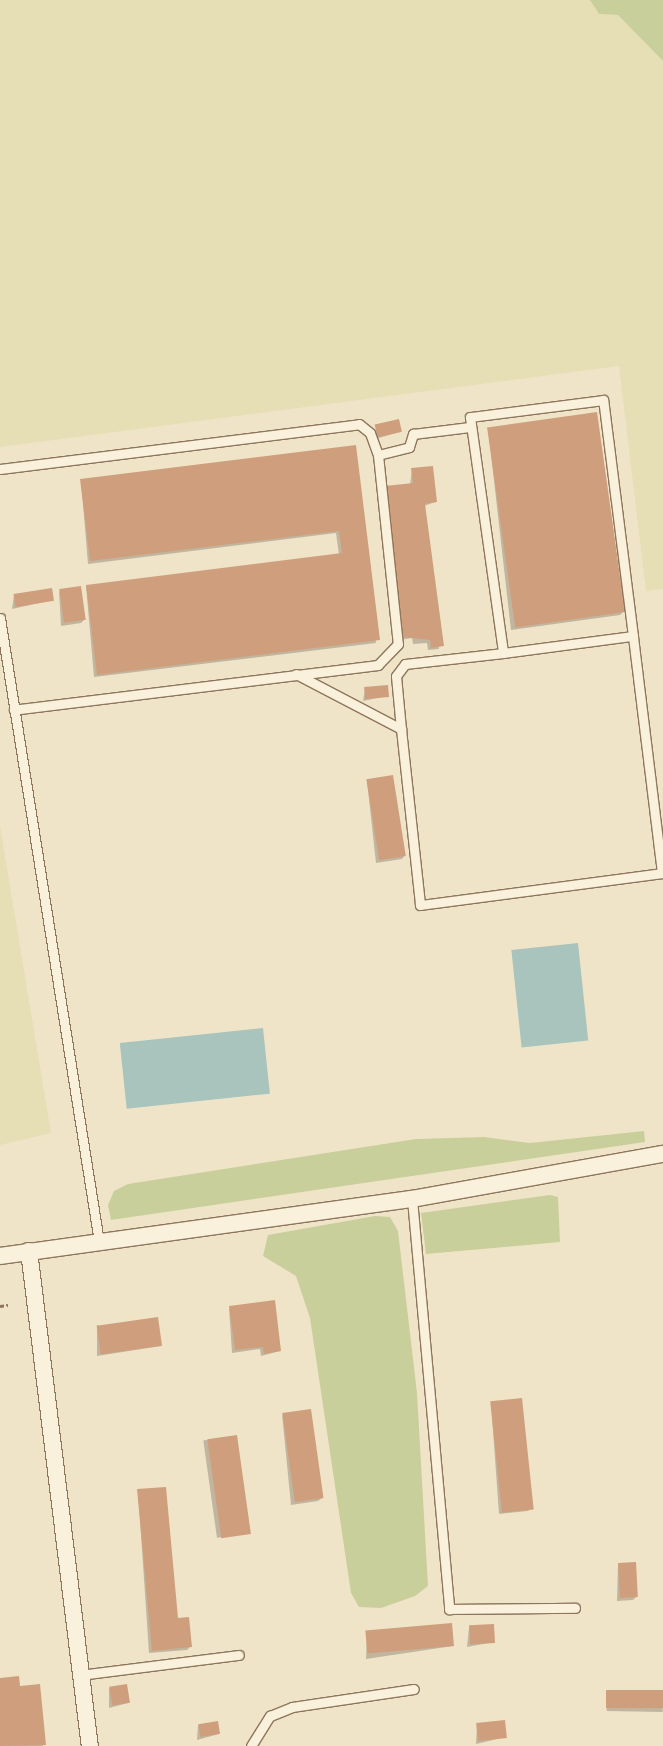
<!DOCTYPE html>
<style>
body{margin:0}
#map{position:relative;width:663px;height:1746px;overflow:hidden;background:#f0e4c8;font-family:"Roboto Serif",serif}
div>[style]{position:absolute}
.farmland>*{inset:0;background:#e6deb5}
.green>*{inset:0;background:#c9cf9b}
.water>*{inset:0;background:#a9c4bc;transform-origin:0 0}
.shadow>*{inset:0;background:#0003;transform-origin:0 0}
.building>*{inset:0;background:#cf9f7d;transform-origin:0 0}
.path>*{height:2.5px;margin-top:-1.25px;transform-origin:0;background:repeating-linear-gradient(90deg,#8d765c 0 4px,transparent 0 6.5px)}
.roads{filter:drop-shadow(1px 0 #8d765c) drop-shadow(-1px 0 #8d765c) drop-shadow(0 1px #8d765c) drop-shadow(0 -1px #8d765c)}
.lane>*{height:9px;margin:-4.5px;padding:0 4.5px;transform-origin:4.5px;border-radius:4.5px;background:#faf1dc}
.street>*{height:16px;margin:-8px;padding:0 8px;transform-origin:8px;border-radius:8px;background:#faf1dc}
span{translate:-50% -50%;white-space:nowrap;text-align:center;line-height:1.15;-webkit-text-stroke:4.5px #f7eed8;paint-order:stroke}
</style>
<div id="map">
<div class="farmland">
<div style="clip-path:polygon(0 0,590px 0,599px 14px,618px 15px,663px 61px,663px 589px,646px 591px,619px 366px,0 447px)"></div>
<div style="clip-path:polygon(0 826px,51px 1133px,0 1145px)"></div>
</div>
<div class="green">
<div style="clip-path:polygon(590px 0,663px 0,663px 61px,618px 15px,599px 14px)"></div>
<div style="clip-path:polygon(644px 1131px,645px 1142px,111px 1220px,108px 1205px,114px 1191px,128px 1184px,416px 1139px,484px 1137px,530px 1143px)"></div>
<div style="clip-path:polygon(550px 1195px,558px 1197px,560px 1242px,426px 1254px,421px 1213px)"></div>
<div style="clip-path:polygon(375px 1216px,390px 1217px,398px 1231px,417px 1393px,428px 1586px,415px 1596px,381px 1608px,359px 1607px,351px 1593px,310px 1318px,296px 1276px,263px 1256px,268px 1235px)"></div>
</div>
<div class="water">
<div style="left:578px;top:943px;width:98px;height:67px;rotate:84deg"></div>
<div style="left:263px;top:1028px;width:66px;height:144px;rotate:84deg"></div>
</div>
<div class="shadow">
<div style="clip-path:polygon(376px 425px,400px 432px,375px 439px)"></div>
<div style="clip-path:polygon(488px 428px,623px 612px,620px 615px,511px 630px)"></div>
<div style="clip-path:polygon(355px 446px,376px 643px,94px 677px,86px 586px,339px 555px,336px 533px,88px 564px,81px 480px)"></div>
<div style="clip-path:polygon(412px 469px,435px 502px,424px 506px,439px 649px,428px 650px,427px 643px,413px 644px,412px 638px,399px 640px,382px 491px,410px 485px)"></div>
<div style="clip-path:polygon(59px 591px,85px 619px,81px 623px,61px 626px)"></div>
<div style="clip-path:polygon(14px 595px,53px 600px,12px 609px)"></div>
<div style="clip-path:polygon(365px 689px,388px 696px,363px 701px)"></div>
<div style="clip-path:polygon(367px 781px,405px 855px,402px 859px,376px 863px)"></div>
<div style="clip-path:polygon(229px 1308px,280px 1351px,261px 1356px,260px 1349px,232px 1353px)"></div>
<div style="clip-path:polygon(97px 1325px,161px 1346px,97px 1356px)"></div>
<div style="clip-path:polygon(491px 1403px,532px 1508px,528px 1511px,499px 1514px)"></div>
<div style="clip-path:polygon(282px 1414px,322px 1498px,318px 1501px,291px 1505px)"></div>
<div style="left:236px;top:1436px;width:98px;height:33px;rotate:82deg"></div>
<div style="clip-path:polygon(138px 1491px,177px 1619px,191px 1646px,187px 1650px,149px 1653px)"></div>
<div style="clip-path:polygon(618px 1564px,636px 1597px,633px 1600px,617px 1601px)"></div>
<div style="clip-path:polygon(469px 1628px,494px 1642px,467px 1647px)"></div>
<div style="clip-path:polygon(367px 1634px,453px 1646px,366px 1659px)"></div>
<div style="clip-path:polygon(0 1679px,19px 1687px,43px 1746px,0 1746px)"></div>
<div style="clip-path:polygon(109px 1688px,128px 1703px,109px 1708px)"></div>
<div style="left:607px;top:1691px;width:56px;height:20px;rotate:1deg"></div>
<div style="clip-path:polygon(477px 1724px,506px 1737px,476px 1744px)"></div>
<div style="clip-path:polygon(198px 1725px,219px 1734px,197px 1740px)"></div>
</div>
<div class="building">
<div style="left:597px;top:412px;width:202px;height:111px;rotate:82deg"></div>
<div style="left:399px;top:419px;width:13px;height:25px;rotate:77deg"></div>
<div style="clip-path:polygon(356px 445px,380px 640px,97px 675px,86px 585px,342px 553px,339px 531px,90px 561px,80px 479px)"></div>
<div style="clip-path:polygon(433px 466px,437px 502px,425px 504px,444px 646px,431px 648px,430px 640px,402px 637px,385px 486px,413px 483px,411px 468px)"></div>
<div style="left:81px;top:586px;width:34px;height:22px;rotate:82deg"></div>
<div style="left:52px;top:588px;width:13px;height:39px;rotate:81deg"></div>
<div style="left:388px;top:685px;width:12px;height:24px;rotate:85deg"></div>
<div style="left:393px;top:775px;width:82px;height:27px;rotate:81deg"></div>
<div style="clip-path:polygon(275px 1300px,281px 1351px,264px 1354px,263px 1347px,235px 1350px,229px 1306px)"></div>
<div style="left:158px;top:1317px;width:29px;height:62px;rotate:82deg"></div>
<div style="left:522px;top:1398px;width:112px;height:32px;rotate:84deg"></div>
<div style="left:311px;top:1409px;width:90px;height:29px;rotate:82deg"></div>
<div style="left:237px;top:1435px;width:100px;height:30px;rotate:82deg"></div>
<div style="clip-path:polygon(166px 1487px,178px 1618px,189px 1617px,192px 1647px,152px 1651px,137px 1489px)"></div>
<div style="left:636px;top:1562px;width:35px;height:18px;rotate:87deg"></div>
<div style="left:452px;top:1623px;width:23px;height:87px;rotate:85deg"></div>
<div style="left:494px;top:1624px;width:19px;height:25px;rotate:87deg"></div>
<div style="clip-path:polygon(19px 1676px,20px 1686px,40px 1684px,46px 1745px,0 1746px,0 1678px)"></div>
<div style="left:127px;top:1684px;width:19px;height:18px;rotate:81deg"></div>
<div style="left:606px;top:1690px;width:57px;height:18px"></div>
<div style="left:505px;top:1720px;width:18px;height:29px;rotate:84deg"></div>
<div style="left:218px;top:1721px;width:13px;height:20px;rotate:81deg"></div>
</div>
<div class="path">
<div style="left:0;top:1306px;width:8px;rotate:-7deg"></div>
</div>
<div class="roads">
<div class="lane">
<div style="left:378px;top:455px;width:32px;rotate:-14deg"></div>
<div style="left:409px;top:447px;width:14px;rotate:-73deg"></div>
<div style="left:413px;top:434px;width:57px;rotate:-7deg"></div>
<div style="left:0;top:469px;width:362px;rotate:-7.1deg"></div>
<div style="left:359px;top:424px;width:14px;rotate:39deg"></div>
<div style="left:370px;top:433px;width:23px;rotate:70deg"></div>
<div style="left:378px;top:455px;width:190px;rotate:84deg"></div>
<div style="left:398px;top:644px;width:29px;rotate:134deg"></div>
<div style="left:378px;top:665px;width:367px;rotate:173deg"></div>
<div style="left:0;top:618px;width:632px;rotate:80.98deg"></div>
<div style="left:296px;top:674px;width:119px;rotate:27.6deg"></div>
<div style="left:401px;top:729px;width:177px;rotate:83.8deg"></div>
<div style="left:420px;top:905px;width:244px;rotate:-7.5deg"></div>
<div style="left:662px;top:873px;width:239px;rotate:-97deg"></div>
<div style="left:633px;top:636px;width:238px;rotate:-97.2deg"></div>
<div style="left:603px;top:400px;width:134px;rotate:172.7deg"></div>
<div style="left:470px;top:417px;width:238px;rotate:82deg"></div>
<div style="left:503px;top:653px;width:131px;rotate:-7.5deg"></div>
<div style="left:401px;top:729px;width:53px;rotate:-95.4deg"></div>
<div style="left:396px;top:676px;width:15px;rotate:-53deg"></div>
<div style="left:405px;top:664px;width:99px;rotate:-6.4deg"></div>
<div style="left:412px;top:1199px;width:412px;rotate:84.8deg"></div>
<div style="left:449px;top:1609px;width:126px;rotate:-0.5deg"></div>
<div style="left:80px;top:1675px;width:160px;rotate:-7.2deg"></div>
<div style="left:251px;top:1746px;width:36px;rotate:-58deg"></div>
<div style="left:270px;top:1716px;width:24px;rotate:-22deg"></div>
<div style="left:292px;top:1707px;width:123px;rotate:-8.4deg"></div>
</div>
<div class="street">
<div style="left:29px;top:1251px;width:499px;rotate:83deg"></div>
<div style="left:0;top:1256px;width:416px;rotate:-7.9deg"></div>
<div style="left:412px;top:1199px;width:255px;rotate:-10.2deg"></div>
</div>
</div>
</div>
